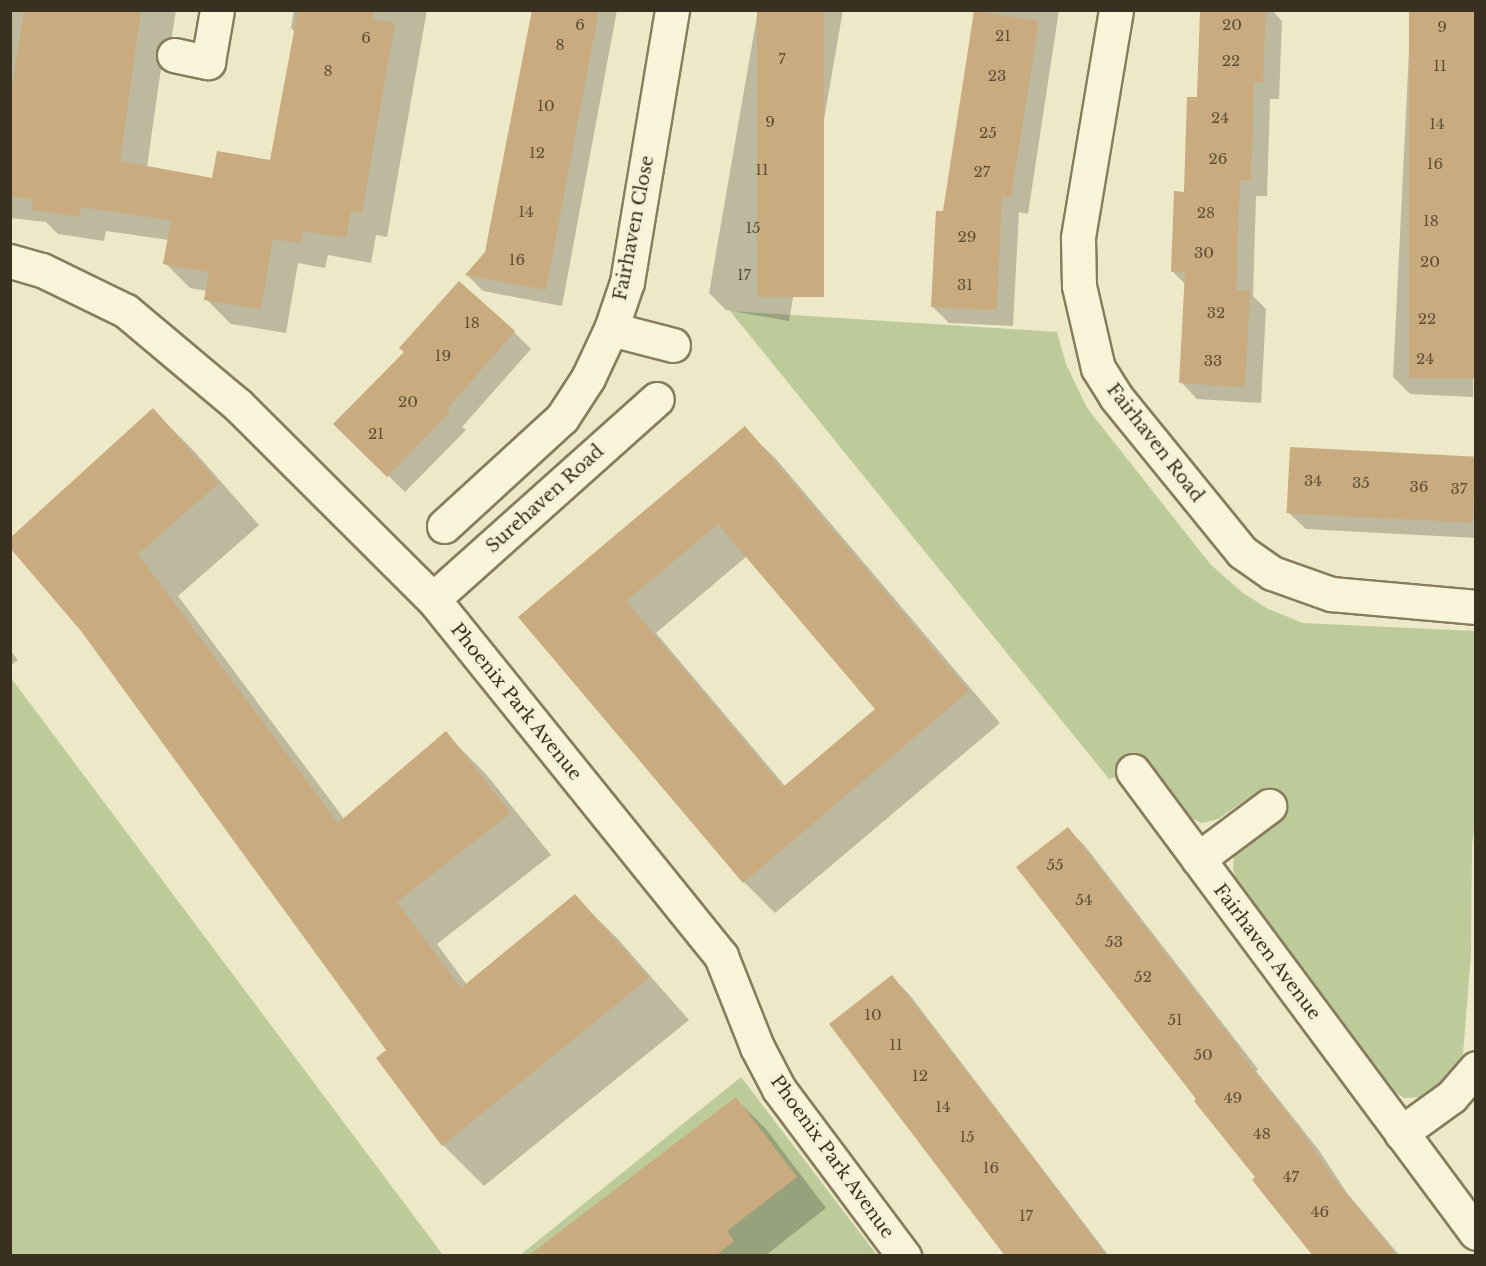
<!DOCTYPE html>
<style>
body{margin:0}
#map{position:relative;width:1486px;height:1266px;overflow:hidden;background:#ede8c7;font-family:"Libre Baskerville",serif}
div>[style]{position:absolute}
.green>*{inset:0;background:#bdcb9b}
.shadow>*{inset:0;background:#0003}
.building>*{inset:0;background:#c9ab7f;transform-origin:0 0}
.roads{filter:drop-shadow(2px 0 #887c5d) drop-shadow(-2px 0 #887c5d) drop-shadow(0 2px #887c5d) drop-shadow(0 -2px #887c5d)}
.minor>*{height:33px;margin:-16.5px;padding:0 16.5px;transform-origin:16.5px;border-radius:16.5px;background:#f8f4da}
span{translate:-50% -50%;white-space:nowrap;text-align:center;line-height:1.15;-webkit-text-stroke:6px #f4f1d6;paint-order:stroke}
.number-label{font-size:15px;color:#5d4f38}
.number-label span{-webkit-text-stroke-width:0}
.street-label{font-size:18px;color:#393020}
.frame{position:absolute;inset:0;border:12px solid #393020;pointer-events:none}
</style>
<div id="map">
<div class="green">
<div style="clip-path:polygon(730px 311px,1057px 332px,1066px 364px,1087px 408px,1211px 565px,1243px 593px,1268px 609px,1303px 623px,1475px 631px,1476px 813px,1472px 845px,1471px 955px,1463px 1054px,1454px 1070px,1422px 1097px,1404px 1098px,1386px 1086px,1239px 890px,1233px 869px,1234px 852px,1280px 819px,1260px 790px,1218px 819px,1202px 823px,1188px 817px,1148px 767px,1109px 779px)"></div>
<div style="clip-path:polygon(10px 678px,11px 678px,443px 1255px,11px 1255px)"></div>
<div style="clip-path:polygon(741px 1077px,877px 1255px,519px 1256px)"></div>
</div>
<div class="shadow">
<div style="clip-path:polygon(10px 10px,176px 10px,169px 55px,163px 54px,147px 167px,213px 180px,271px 162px,296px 33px,291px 28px,294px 10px,427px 10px,387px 237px,376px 235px,371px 263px,328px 255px,325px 268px,298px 263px,286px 333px,231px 324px,206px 299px,207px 291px,190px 288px,165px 263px,169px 240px,106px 231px,104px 241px,58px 234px,46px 222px,10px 218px)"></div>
<div style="clip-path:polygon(534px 10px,617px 10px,562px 306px,483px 291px,467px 275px,487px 252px)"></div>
<div style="clip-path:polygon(758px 10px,843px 10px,789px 321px,726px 310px,709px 293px)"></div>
<div style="clip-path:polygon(975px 10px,1059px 10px,1028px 214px,1019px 212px,1013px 326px,949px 323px,932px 306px)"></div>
<div style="clip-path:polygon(1202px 10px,1272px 10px,1282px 21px,1279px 99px,1270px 99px,1267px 196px,1256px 196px,1253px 296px,1266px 309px,1261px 403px,1197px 399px,1181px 382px,1186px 285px,1172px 271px,1198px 99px)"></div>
<div style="clip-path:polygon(1411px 10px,1476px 10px,1473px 397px,1410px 394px,1393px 377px)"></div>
<div style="clip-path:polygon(514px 332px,531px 349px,462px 427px,466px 430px,405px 492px,336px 424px,406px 352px)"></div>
<div style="clip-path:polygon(153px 410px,194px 451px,259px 525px,178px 596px,345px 820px,445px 733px,486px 774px,551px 855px,437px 944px,467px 985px,574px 896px,616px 937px,689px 1020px,484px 1186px,443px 1145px,388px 1050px,82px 630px)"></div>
<div style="clip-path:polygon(evenodd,744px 428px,776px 459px,1000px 723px,775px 913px,744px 882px,520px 618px,744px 428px,747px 556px,878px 709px,786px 787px,656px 633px,747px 556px)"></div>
<div style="clip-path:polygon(1476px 458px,1476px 538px,1306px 529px,1289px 513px)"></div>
<div style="clip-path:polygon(10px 650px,18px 660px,10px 666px)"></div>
<div style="clip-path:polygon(1068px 829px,1085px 846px,1258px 1069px,1256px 1071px,1318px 1149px,1347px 1193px,1400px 1256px,1314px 1256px,1257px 1177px)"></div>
<div style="clip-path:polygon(892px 977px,909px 994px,1109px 1256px,1009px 1256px)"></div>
<div style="clip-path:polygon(736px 1099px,766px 1129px,826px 1208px,765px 1256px,531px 1256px)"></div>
</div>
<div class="building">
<div style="clip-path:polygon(24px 10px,141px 10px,120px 161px,212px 178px,217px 151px,270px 160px,298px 10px,375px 10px,373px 19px,395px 23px,362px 213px,351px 211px,346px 238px,303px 231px,301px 243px,273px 239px,261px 309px,204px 300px,209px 272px,163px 264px,171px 220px,81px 207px,80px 217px,32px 210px,33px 199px,10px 196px,10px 101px)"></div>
<div style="clip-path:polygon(532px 10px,599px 10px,546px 290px,465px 275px,485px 252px)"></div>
<div style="left:757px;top:10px;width:67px;height:287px"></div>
<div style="clip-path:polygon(1200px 10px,1266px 10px,1263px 83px,1254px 82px,1251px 180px,1240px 180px,1236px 290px,1250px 291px,1245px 387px,1179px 383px,1185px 272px,1171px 272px,1174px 191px,1184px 192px,1187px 97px,1197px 97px)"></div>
<div style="left:1409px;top:10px;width:66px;height:368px"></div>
<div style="clip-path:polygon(974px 11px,1039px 21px,1011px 198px,1002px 196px,997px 310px,931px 307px,936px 211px,943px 211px)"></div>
<div style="clip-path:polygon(459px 281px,515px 331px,447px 409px,450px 412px,387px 477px,333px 424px,404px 352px,399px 348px)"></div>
<div style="clip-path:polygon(153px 408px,219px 483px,138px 554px,338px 823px,446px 731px,511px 813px,397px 902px,461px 988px,575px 894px,649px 978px,442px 1146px,376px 1058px,386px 1050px,81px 631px,10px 548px,10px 538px)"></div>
<div style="clip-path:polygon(evenodd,745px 426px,969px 691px,743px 883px,518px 617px,745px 426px,718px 524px,875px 709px,783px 787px,626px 601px,718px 524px)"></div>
<div style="left:1290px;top:447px;width:186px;height:66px;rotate:3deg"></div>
<div style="clip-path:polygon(1068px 827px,1242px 1052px,1240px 1053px,1301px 1131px,1331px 1175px,1397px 1256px,1313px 1256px,1252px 1180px,1255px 1177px,1194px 1101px,1196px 1099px,1016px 867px)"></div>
<div style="clip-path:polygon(892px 975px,1034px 1159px,1107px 1256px,1005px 1256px,829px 1024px)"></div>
<div style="clip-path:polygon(736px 1097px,797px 1177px,727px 1231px,734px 1241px,715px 1256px,528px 1256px)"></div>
</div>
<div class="roads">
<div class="minor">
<div style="left:1116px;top:10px;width:231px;rotate:99.5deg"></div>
<div style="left:1078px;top:238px;width:48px;rotate:88.8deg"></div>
<div style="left:1079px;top:286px;width:84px;rotate:77deg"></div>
<div style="left:1098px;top:368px;width:34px;rotate:58deg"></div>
<div style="left:1116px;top:397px;width:200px;rotate:50.9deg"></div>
<div style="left:1242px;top:552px;width:37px;rotate:35deg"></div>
<div style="left:1272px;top:573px;width:63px;rotate:19.6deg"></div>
<div style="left:1331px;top:594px;width:146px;rotate:5.1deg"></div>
<div style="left:174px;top:55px;width:35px;rotate:12deg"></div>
<div style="left:208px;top:62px;width:53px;rotate:-80.2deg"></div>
<div style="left:10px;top:261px;width:33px;rotate:16deg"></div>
<div style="left:42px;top:270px;width:93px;rotate:26deg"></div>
<div style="left:126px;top:311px;width:145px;rotate:40deg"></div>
<div style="left:237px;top:404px;width:276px;rotate:44.9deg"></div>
<div style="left:433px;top:599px;width:459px;rotate:51.1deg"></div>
<div style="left:721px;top:956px;width:98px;rotate:68.4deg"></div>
<div style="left:757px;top:1047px;width:47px;rotate:62.4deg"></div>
<div style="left:779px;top:1089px;width:209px;rotate:53.2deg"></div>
<div style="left:611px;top:329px;width:64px;rotate:14.5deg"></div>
<div style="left:444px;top:526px;width:160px;rotate:-42.5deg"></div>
<div style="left:562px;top:418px;width:48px;rotate:-57deg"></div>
<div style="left:588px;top:378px;width:54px;rotate:-64.9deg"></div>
<div style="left:611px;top:329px;width:50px;rotate:-71.2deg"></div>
<div style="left:627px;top:282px;width:276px;rotate:-80.6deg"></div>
<div style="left:433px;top:599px;width:300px;rotate:-41.8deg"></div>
<div style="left:1133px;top:771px;width:575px;rotate:53.41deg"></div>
<div style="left:1198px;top:859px;width:89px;rotate:-36.7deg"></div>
<div style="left:1401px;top:1133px;width:62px;rotate:-35.8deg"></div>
<div style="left:1451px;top:1097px;width:38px;rotate:-49deg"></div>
</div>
</div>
<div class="number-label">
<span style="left:580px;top:25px">6</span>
<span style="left:1232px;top:25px">20</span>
<span style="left:1442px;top:27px">9</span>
<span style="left:1003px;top:36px">21</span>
<span style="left:366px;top:38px">6</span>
<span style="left:560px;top:45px">8</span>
<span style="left:782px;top:59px">7</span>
<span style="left:1231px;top:61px">22</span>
<span style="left:1440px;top:66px">11</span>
<span style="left:328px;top:71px">8</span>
<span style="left:997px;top:76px">23</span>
<span style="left:546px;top:106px">10</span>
<span style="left:1220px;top:118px">24</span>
<span style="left:770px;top:122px">9</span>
<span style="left:1437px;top:124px">14</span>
<span style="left:988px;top:133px">25</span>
<span style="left:537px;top:153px">12</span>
<span style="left:1218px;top:159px">26</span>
<span style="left:1435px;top:164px">16</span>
<span style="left:762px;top:170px">11</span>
<span style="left:982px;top:172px">27</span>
<span style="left:526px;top:212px">14</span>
<span style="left:1206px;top:213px">28</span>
<span style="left:1431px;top:221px">18</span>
<span style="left:753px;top:228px">15</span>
<span style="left:967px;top:237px">29</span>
<span style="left:1204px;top:253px">30</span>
<span style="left:517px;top:260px">16</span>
<span style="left:1430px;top:262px">20</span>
<span style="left:744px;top:275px">17</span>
<span style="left:965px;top:285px">31</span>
<span style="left:1216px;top:313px">32</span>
<span style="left:1427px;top:319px">22</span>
<span style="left:472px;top:323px">18</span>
<span style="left:443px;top:356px">19</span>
<span style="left:1425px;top:359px">24</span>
<span style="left:1213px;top:361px">33</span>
<span style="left:408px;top:402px">20</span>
<span style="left:376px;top:434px">21</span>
<span style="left:1313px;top:481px">34</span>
<span style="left:1361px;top:483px">35</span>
<span style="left:1419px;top:487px">36</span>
<span style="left:1459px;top:489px">37</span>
<span style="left:1055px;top:865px">55</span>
<span style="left:1084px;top:900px">54</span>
<span style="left:1114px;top:942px">53</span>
<span style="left:1143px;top:977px">52</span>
<span style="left:873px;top:1015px">10</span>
<span style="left:1175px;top:1020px">51</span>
<span style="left:896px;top:1045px">11</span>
<span style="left:1203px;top:1055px">50</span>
<span style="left:920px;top:1076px">12</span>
<span style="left:1233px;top:1098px">49</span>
<span style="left:943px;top:1107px">14</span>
<span style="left:1262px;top:1134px">48</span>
<span style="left:967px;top:1137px">15</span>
<span style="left:991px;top:1168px">16</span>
<span style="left:1291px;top:1177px">47</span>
<span style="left:1320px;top:1212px">46</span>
<span style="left:1026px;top:1216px">17</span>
</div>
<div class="street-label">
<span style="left:634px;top:228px;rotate:-79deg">Fairhaven Close</span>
<span style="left:1155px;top:443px;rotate:52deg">Fairhaven Road</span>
<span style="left:545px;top:499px;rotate:-42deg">Surehaven Road</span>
<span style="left:516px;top:702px;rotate:51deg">Phoenix Park Avenue</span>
<span style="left:1267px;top:952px;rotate:53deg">Fairhaven Avenue</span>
<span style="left:832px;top:1157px;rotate:54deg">Phoenix Park Avenue</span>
</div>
<div class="frame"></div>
</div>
